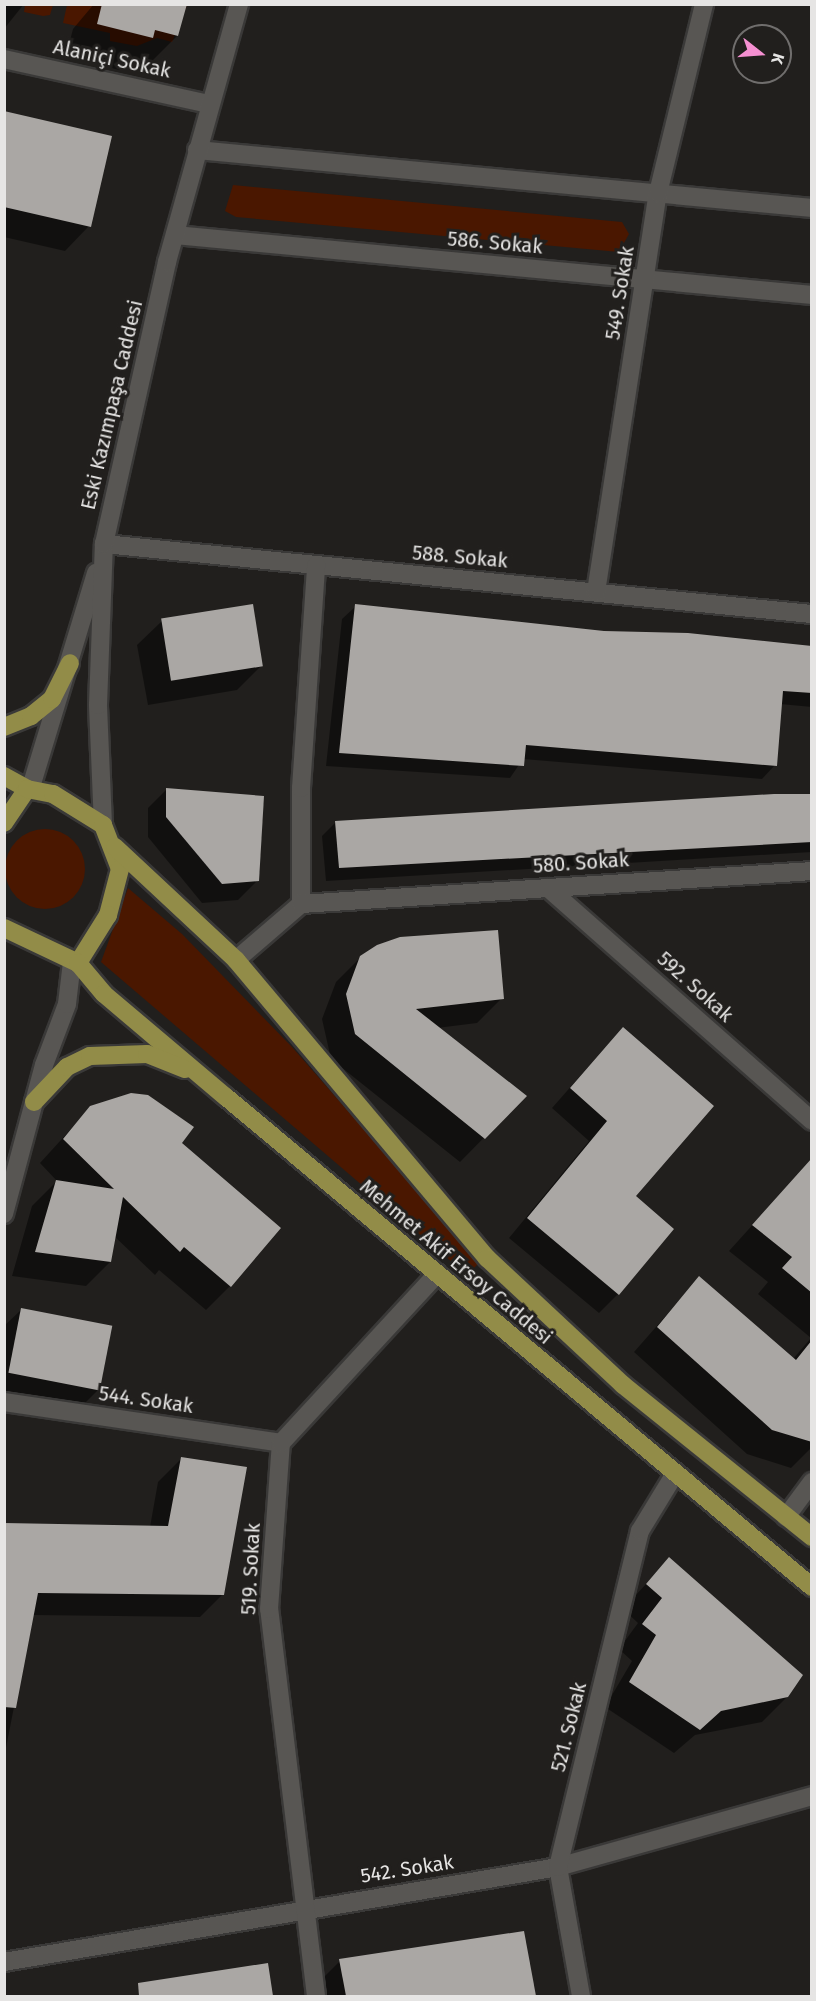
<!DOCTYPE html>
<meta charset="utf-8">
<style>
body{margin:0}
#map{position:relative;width:816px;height:2001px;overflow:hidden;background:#211f1d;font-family:"Fira Sans",sans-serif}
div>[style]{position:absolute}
.green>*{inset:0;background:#4a1700}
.round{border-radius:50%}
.shadow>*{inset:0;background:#0007}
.building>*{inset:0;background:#aaa7a4;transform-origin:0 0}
.roads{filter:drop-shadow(2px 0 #3a3938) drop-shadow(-2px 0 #3a3938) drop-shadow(0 2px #3a3938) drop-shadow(0 -2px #3a3938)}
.street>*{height:18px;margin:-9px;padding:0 9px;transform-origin:9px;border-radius:9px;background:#585653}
.secondary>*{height:18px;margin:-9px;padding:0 9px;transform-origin:9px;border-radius:9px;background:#585653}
.primary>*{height:18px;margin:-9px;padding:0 9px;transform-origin:9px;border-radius:9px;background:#928c48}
span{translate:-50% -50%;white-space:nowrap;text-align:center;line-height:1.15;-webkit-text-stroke:6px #211f1d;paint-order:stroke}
.street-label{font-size:20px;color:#e6e5e4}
.frame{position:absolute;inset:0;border:6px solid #e6e5e4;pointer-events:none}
.north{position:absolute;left:732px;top:24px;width:60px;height:60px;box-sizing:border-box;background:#211f1d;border:2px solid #706e6d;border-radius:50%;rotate:107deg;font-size:16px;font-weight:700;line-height:24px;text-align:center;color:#e6e5e4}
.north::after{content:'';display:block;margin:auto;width:21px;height:27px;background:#f590d1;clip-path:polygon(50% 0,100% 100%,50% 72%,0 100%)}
</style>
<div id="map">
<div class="green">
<div style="clip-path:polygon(25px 5px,25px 4px,53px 5px,50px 15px,43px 16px,24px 12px)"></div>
<div style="clip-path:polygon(67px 5px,187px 5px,172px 42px,157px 38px,137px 46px,110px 41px,110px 33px,63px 23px)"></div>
<div style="clip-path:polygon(233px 185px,622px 222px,629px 234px,619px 252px,236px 217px,225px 211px)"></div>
<div class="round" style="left:5px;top:829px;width:80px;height:80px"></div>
<div style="clip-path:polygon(128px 888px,182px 934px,292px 1047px,480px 1262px,467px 1275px,101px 962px)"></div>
</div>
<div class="shadow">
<div style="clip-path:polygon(4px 4px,24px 4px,4px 29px)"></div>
<div style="clip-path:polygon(94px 4px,184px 4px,177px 36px,145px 68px,126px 63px,119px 70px,66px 56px,73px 29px)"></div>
<div style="clip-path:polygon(4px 112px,89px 226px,65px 251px,4px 237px)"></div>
<div style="clip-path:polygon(356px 606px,603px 632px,812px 647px,812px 707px,780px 704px,775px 765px,762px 779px,523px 759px,510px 778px,326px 766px,342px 619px)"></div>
<div style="clip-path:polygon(162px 621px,262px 665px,237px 690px,148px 705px,137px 645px)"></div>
<div style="clip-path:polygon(167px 789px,258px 880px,238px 900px,202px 903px,148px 837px,148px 808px)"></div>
<div style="clip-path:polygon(812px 799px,812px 852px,326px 881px,322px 836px,335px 823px)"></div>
<div style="clip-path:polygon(361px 957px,502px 998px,477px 1023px,437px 1028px,525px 1096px,460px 1162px,331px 1059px,322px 1019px,336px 982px)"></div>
<div style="clip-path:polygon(604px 1049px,633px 1197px,618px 1294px,599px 1313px,509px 1238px,589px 1141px,552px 1108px)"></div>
<div style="clip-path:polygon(91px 1107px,180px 1143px,230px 1286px,206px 1310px,159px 1270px,155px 1275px,114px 1236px,110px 1262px,86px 1286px,12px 1276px,32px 1206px,57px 1181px,40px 1163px)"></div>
<div style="clip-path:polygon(802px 1170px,812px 1179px,812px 1447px,791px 1468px,747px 1454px,634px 1352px,699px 1278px,793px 1359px,811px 1338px,758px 1294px,768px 1282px,729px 1251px)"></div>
<div style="clip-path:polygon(21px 1310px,98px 1390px,79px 1409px,4px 1395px,4px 1326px)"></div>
<div style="clip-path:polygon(181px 1459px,223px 1594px,200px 1617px,32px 1615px,4px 1758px,4px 1525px,150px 1527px,158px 1482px)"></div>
<div style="clip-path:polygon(669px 1559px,787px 1697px,762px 1722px,695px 1735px,674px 1753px,605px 1707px,632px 1661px,619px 1649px,638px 1623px,623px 1609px)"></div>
<div style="clip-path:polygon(522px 1933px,535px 1996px,324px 1996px,321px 1980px,340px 1961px)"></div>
<div style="clip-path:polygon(267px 1965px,271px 1996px,133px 1996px,149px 1994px)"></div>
</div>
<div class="building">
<div style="clip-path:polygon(102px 4px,187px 4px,178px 36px,155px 30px,153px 38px,97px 24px)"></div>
<div style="clip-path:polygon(4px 111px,112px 136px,91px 227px,4px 207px)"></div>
<div style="left:253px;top:604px;width:63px;height:93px;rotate:81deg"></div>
<div style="clip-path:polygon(355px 604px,604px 631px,688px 633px,812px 646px,812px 693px,783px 691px,777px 766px,526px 745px,524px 766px,339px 753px)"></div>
<div style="clip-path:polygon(166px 788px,264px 796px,259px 881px,222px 884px,166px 817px)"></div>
<div style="clip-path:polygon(774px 794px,812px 794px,812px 842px,339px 868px,335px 821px)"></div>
<div style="clip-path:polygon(498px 930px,504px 999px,416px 1009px,527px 1096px,485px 1139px,355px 1034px,346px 994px,360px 956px,377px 945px,400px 937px)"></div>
<div style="clip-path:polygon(623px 1027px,714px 1106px,636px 1196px,674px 1229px,619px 1295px,527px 1218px,607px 1121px,570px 1088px)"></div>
<div style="clip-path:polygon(131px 1093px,148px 1095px,194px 1127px,182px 1143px,281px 1228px,231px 1287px,184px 1247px,180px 1252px,123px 1197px,111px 1262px,35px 1252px,56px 1180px,114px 1189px,63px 1139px,90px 1106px)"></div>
<div style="clip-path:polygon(812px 1158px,812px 1293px,782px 1268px,792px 1257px,752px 1225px)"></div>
<div style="clip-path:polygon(699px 1276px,796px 1360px,812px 1340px,812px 1442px,772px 1430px,657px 1327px)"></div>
<div style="left:21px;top:1308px;width:93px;height:66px;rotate:11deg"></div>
<div style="clip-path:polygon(181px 1457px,247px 1467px,224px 1595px,38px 1593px,16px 1708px,4px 1707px,4px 1523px,168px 1526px)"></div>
<div style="clip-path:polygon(669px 1557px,803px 1675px,788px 1697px,721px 1711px,700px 1730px,629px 1682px,656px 1635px,642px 1624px,662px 1598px,646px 1584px)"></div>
<div style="clip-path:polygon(524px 1931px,536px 1996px,346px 1996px,339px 1959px)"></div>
<div style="clip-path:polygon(268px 1963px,273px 1996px,139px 1996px,138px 1983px)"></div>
</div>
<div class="roads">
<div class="street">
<div style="left:4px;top:59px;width:210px;rotate:12.4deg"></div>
<div style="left:197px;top:150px;width:618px;rotate:5.39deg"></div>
<div style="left:175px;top:235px;width:640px;rotate:5.38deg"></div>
<div style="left:104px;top:544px;width:711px;rotate:5.65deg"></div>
<div style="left:596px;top:592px;width:404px;rotate:-81.2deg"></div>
<div style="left:658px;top:193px;width:195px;rotate:-76.3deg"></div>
<div style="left:548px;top:888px;width:352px;rotate:41.4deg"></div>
<div style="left:301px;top:904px;width:116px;rotate:-90deg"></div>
<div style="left:301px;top:788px;width:223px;rotate:-86.1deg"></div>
<div style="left:236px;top:960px;width:86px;rotate:-40.7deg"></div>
<div style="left:301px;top:904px;width:512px;rotate:-3.69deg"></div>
<div style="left:4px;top:1402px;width:280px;rotate:8.4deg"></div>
<div style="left:786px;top:1517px;width:44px;rotate:-53.4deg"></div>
<div style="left:4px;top:1962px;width:562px;rotate:-9.73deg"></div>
<div style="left:558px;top:1867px;width:264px;rotate:-15.6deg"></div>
<div style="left:316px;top:1996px;width:390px;rotate:-96.9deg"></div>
<div style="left:269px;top:1609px;width:166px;rotate:-85.9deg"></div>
<div style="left:281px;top:1443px;width:230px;rotate:-47.3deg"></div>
<div style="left:581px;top:1996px;width:131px;rotate:-100.1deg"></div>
<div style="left:558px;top:1867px;width:346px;rotate:-76.3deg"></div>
<div style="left:640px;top:1531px;width:63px;rotate:-58.6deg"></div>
</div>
<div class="secondary">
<div style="left:31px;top:787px;width:224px;rotate:-73.1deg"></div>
<div style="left:103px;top:825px;width:120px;rotate:-92.4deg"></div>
<div style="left:98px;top:705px;width:161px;rotate:-87.9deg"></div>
<div style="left:104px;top:544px;width:289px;rotate:-77.4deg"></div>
<div style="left:167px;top:262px;width:268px;rotate:-74.4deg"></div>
<div style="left:4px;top:1214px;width:154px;rotate:-75deg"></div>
<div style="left:44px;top:1065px;width:65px;rotate:-69.3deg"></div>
<div style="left:67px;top:1004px;width:42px;rotate:-83.2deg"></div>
</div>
<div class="primary">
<div style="left:4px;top:727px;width:29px;rotate:-22deg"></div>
<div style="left:31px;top:716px;width:27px;rotate:-39deg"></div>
<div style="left:52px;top:699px;width:40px;rotate:-63.4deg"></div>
<div style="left:4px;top:776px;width:26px;rotate:29deg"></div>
<div style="left:4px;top:823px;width:41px;rotate:-55.9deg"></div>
<div style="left:27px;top:789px;width:26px;rotate:11deg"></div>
<div style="left:53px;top:794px;width:59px;rotate:31.8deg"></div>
<div style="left:103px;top:825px;width:47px;rotate:68.9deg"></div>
<div style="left:120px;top:869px;width:48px;rotate:104.6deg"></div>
<div style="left:108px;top:915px;width:57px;rotate:122deg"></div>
<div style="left:78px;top:963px;width:82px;rotate:-154.7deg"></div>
<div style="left:115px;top:847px;width:166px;rotate:43deg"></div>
<div style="left:236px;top:960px;width:390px;rotate:49.9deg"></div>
<div style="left:487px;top:1258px;width:186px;rotate:43deg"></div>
<div style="left:623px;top:1385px;width:243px;rotate:38.8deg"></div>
<div style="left:78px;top:963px;width:40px;rotate:50deg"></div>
<div style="left:104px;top:994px;width:160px;rotate:40.2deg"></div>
<div style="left:226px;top:1097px;width:764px;rotate:39.9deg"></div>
<div style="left:34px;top:1102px;width:48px;rotate:-46.7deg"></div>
<div style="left:67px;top:1067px;width:25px;rotate:-26deg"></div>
<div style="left:90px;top:1056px;width:57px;rotate:-2deg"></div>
<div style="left:147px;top:1054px;width:41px;rotate:21.5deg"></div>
</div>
</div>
<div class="street-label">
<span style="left:112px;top:59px;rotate:12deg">Alaniçi Sokak</span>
<span style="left:495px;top:243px;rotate:5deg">586. Sokak</span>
<span style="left:620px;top:293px;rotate:-81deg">549. Sokak</span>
<span style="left:112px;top:405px;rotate:-77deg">Eski Kazımpaşa Caddesi</span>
<span style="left:460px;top:557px;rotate:5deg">588. Sokak</span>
<span style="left:581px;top:863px;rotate:-4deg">580. Sokak</span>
<span style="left:695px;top:987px;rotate:42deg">592. Sokak</span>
<span style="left:456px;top:1262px;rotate:40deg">Mehmet Akif Ersoy Caddesi</span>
<span style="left:146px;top:1400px;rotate:8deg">544. Sokak</span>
<span style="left:251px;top:1569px;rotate:-87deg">519. Sokak</span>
<span style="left:569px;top:1727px;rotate:-76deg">521. Sokak</span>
<span style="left:407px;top:1869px;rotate:-9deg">542. Sokak</span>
</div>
<div class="frame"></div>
<div class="north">K</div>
</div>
